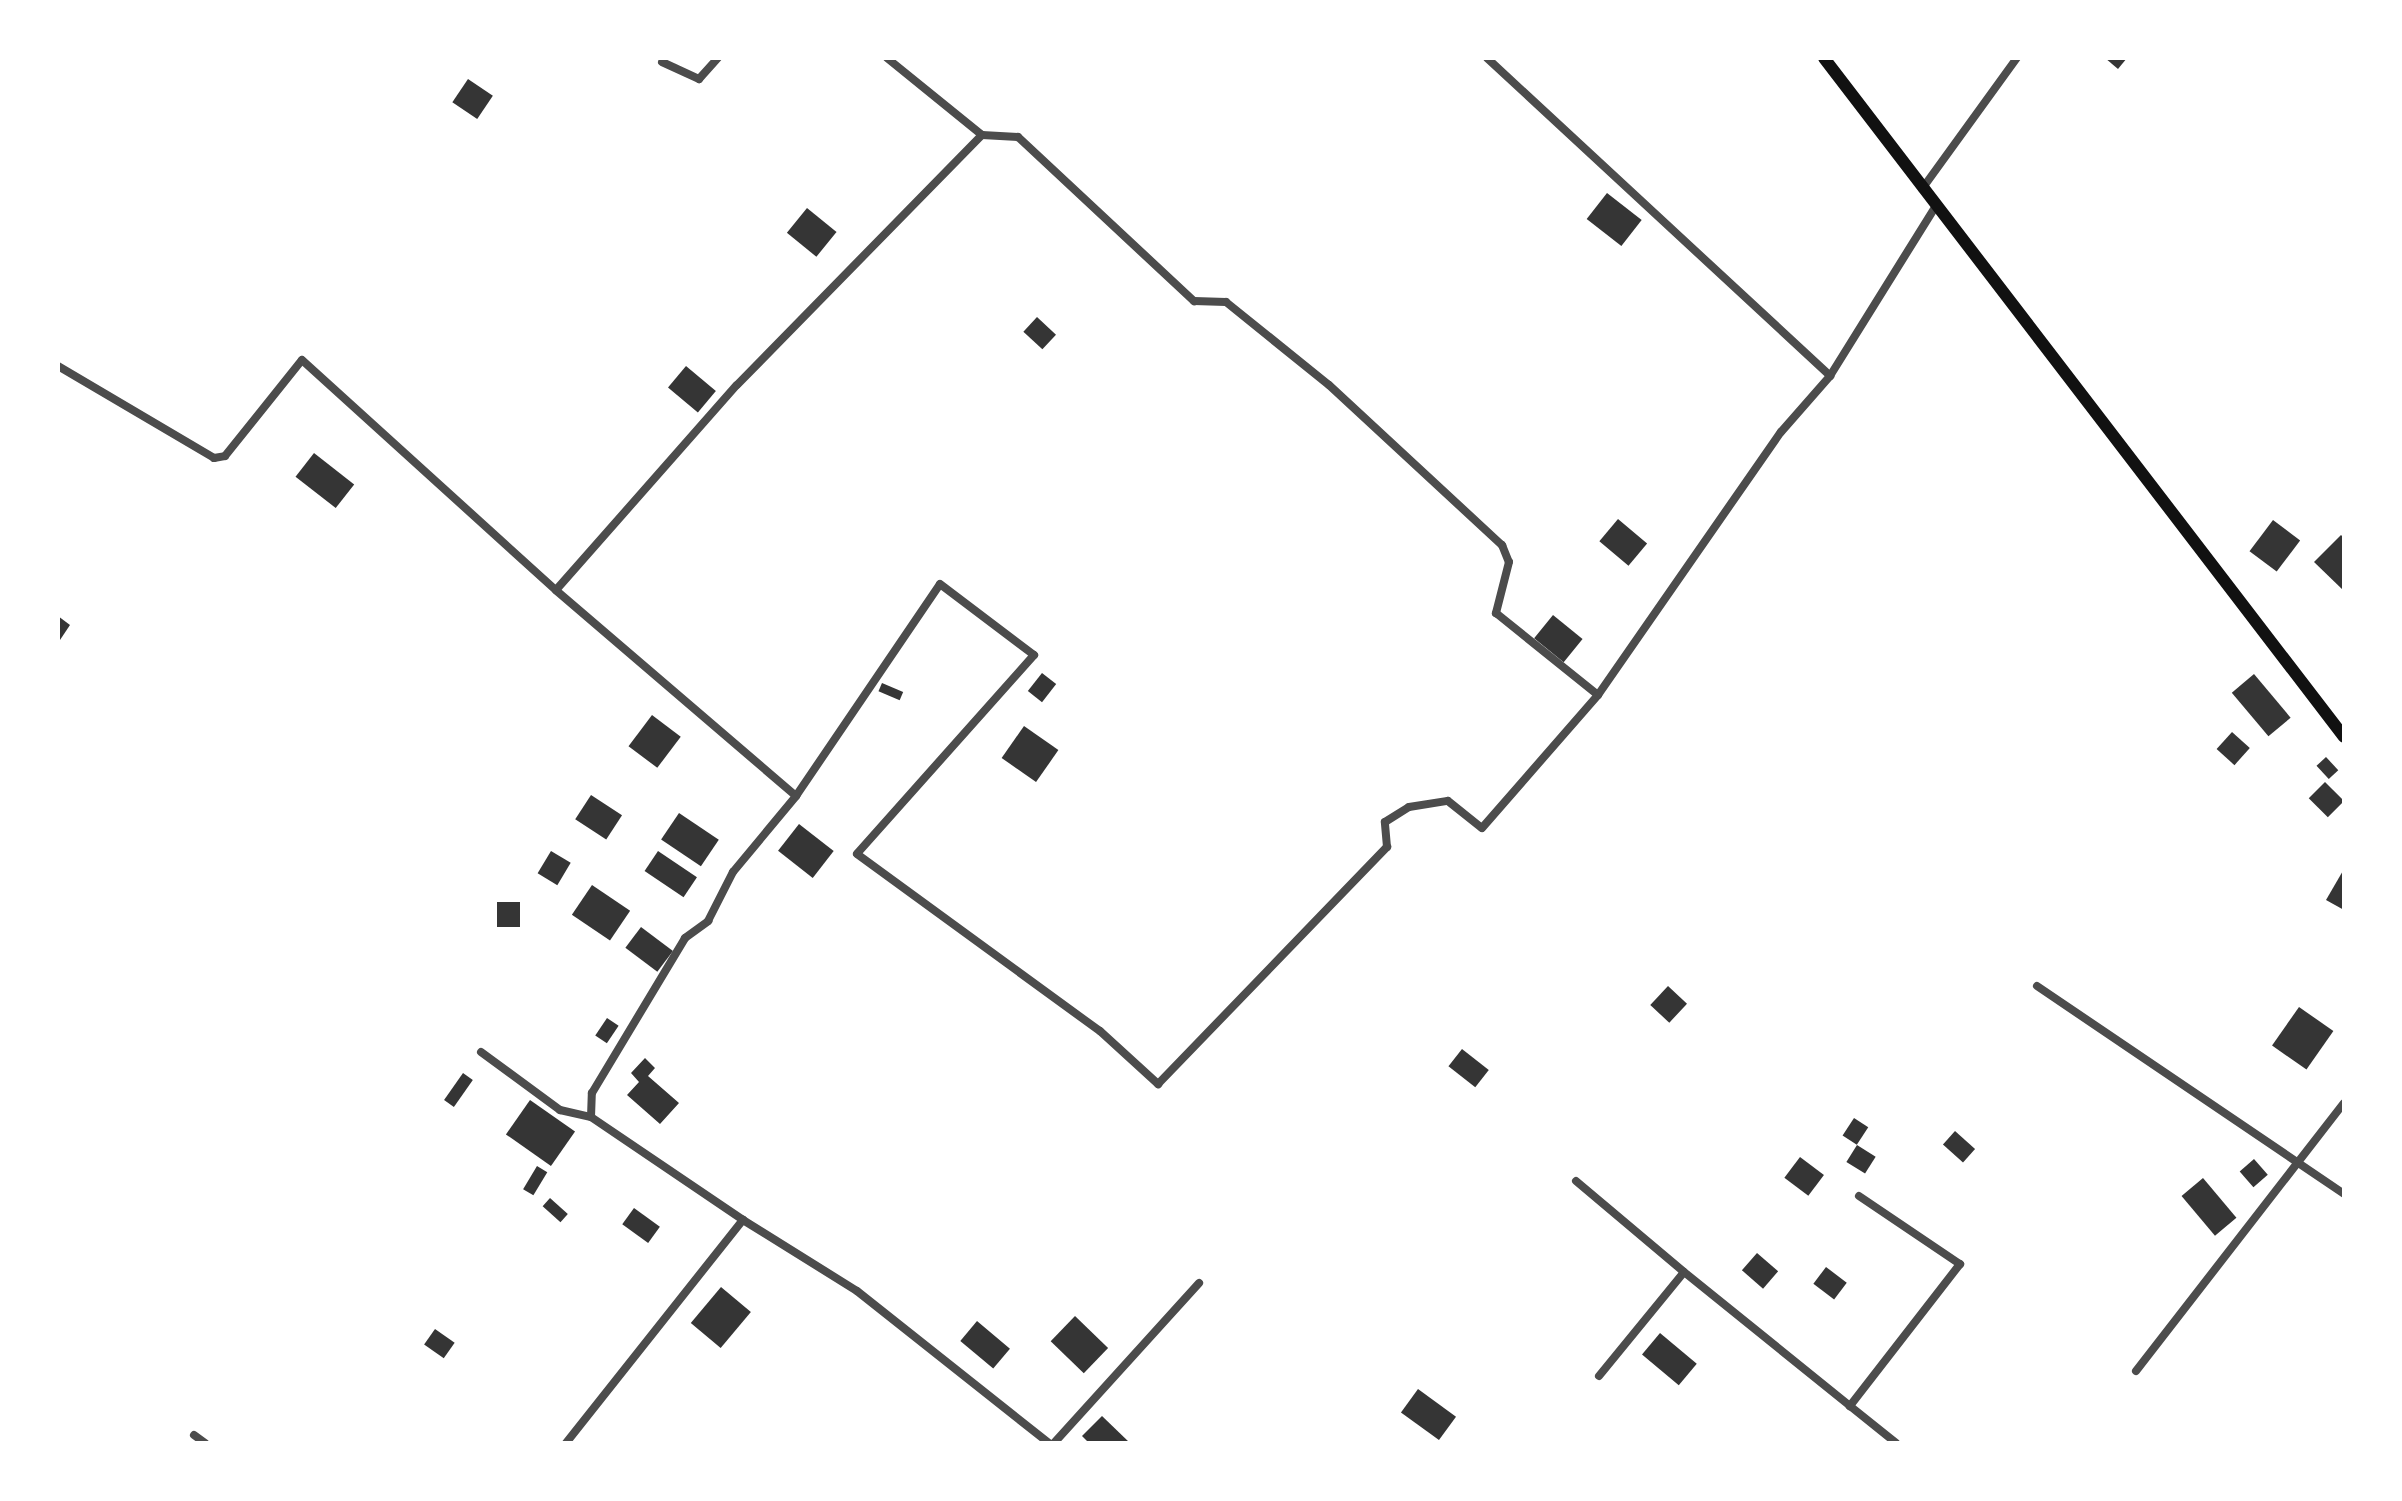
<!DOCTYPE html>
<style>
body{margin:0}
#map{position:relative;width:2402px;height:1501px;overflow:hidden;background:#fff;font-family:"Work Sans",sans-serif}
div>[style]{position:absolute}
.building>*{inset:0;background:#353535;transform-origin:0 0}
.minor>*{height:8px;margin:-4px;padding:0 4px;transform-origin:4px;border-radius:4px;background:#4c4c4c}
.secondary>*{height:12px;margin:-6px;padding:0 6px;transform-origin:6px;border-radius:6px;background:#111}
span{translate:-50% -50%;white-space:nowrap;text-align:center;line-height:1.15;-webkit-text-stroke:6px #fff;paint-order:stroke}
.frame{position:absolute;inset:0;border:60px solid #fff;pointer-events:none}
</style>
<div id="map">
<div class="building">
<div style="clip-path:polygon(2105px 58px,2127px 58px,2118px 69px)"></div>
<div style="left:468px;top:79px;width:30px;height:28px;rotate:34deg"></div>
<div style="left:1607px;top:193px;width:44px;height:33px;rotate:38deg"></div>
<div style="left:807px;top:208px;width:38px;height:32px;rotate:39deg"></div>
<div style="left:1037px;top:317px;width:26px;height:20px;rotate:43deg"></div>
<div style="left:686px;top:366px;width:39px;height:28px;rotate:40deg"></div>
<div style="left:314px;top:453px;width:51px;height:30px;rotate:38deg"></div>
<div style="left:1618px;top:519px;width:38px;height:29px;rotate:40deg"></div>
<div style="left:2273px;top:520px;width:34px;height:39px;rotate:37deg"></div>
<div style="clip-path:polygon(2341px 535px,2344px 538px,2344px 591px,2314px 562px)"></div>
<div style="left:1553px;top:615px;width:38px;height:30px;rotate:39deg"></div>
<div style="clip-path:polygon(58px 616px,70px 625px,58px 643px)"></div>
<div style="left:1042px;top:673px;width:18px;height:23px;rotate:38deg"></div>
<div style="left:2254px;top:674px;width:57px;height:29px;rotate:50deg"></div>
<div style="left:882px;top:683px;width:23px;height:9px;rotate:23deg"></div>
<div style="left:652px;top:715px;width:36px;height:39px;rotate:37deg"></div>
<div style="left:1024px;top:726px;width:42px;height:39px;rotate:35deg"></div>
<div style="left:2232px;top:732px;width:24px;height:23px;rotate:42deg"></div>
<div style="left:2326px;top:757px;width:18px;height:13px;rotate:47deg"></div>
<div style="left:2325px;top:782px;width:27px;height:23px;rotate:45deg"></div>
<div style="left:591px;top:795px;width:37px;height:29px;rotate:33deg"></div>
<div style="left:679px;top:813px;width:48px;height:32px;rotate:34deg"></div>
<div style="left:799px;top:824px;width:44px;height:34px;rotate:38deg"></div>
<div style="left:551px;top:851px;width:23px;height:26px;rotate:31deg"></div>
<div style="left:658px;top:851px;width:47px;height:24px;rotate:34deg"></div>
<div style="clip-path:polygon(2344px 869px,2344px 910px,2326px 900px)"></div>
<div style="left:592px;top:885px;width:46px;height:36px;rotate:34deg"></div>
<div style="left:497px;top:902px;width:23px;height:25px"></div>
<div style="left:641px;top:927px;width:40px;height:26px;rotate:37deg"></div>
<div style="left:1668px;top:986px;width:26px;height:26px;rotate:43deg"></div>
<div style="left:2299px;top:1007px;width:42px;height:47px;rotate:35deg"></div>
<div style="left:607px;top:1018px;width:14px;height:21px;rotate:34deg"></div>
<div style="left:1462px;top:1049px;width:34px;height:22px;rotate:38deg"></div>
<div style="clip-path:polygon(645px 1058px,655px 1068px,648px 1076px,679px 1103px,660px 1124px,627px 1095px,639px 1082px,631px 1073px)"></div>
<div style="left:463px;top:1073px;width:12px;height:33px;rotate:35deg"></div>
<div style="left:530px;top:1100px;width:55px;height:42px;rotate:35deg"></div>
<div style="left:1854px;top:1118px;width:17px;height:21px;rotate:33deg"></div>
<div style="left:1955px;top:1131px;width:27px;height:18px;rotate:42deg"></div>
<div style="left:1857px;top:1145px;width:22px;height:20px;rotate:32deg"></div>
<div style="left:1800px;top:1157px;width:30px;height:26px;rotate:37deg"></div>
<div style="left:2254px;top:1159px;width:21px;height:19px;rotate:49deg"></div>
<div style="left:537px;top:1166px;width:12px;height:27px;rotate:31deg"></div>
<div style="left:2203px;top:1178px;width:52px;height:28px;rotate:50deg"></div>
<div style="left:550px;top:1198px;width:24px;height:11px;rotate:42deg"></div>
<div style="left:634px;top:1208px;width:32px;height:20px;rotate:36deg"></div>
<div style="left:1757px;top:1253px;width:28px;height:23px;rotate:41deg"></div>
<div style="left:1826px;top:1267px;width:26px;height:21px;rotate:37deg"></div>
<div style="left:721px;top:1287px;width:39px;height:47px;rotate:40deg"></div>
<div style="left:1075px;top:1316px;width:46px;height:35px;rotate:44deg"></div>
<div style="left:977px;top:1321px;width:43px;height:26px;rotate:40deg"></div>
<div style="left:435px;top:1329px;width:24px;height:19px;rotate:35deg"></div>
<div style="left:1660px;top:1333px;width:48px;height:28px;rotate:40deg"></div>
<div style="left:1418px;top:1389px;width:47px;height:29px;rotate:36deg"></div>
<div style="clip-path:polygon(1102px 1416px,1130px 1443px,1089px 1443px,1082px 1436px)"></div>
</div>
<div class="minor">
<div style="left:887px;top:58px;width:122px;rotate:39deg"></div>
<div style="left:1487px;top:58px;width:468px;rotate:42.8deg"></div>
<div style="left:1830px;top:376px;width:199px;rotate:-58.1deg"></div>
<div style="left:662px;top:62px;width:41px;rotate:24.7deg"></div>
<div style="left:699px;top:79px;width:28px;rotate:-48deg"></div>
<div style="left:1922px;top:189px;width:162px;rotate:-54.1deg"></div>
<div style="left:58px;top:366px;width:181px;rotate:30.5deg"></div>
<div style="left:214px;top:458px;width:11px;rotate:-10deg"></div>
<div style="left:225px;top:456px;width:123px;rotate:-51.3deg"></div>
<div style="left:302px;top:360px;width:343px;rotate:42.2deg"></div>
<div style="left:796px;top:796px;width:316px;rotate:-139.4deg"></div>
<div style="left:556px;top:590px;width:273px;rotate:-48.6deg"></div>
<div style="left:737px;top:385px;width:350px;rotate:-45.6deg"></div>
<div style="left:982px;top:135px;width:36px;rotate:3deg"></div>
<div style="left:1018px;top:137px;width:241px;rotate:43deg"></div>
<div style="left:1194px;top:301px;width:32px;rotate:2deg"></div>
<div style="left:1226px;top:302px;width:132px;rotate:38.9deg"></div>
<div style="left:1329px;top:385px;width:236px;rotate:42.8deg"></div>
<div style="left:1502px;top:545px;width:18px;rotate:68deg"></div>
<div style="left:1509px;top:562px;width:53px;rotate:104.3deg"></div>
<div style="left:1496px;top:613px;width:131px;rotate:38.8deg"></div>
<div style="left:2037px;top:986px;width:371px;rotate:34.1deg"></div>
<div style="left:481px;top:1052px;width:98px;rotate:36.3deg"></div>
<div style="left:560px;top:1110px;width:32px;rotate:13deg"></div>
<div style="left:591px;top:1117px;width:184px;rotate:34.1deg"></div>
<div style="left:591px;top:1117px;width:24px;rotate:-88deg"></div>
<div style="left:592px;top:1093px;width:181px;rotate:-59deg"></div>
<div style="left:685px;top:938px;width:29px;rotate:-36deg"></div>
<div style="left:708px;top:921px;width:55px;rotate:-63deg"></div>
<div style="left:733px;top:872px;width:99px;rotate:-50.3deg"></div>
<div style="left:796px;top:796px;width:256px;rotate:-55.8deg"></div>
<div style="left:940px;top:584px;width:118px;rotate:37.1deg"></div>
<div style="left:1034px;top:655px;width:266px;rotate:131.7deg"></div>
<div style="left:857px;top:854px;width:301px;rotate:36.1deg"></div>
<div style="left:1100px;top:1031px;width:79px;rotate:42.4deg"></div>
<div style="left:1158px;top:1084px;width:330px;rotate:-46deg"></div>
<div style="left:1387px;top:847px;width:25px;rotate:-95deg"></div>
<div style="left:1385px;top:822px;width:28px;rotate:-32deg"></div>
<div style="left:1409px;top:807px;width:39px;rotate:-9deg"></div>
<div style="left:1448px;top:801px;width:43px;rotate:38.5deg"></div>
<div style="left:1482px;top:828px;width:176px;rotate:-48.9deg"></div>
<div style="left:1598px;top:695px;width:320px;rotate:-55.2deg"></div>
<div style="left:1781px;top:432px;width:74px;rotate:-48.8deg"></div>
<div style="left:1576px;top:1181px;width:141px;rotate:40.1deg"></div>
<div style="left:1859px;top:1196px;width:122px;rotate:34deg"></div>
<div style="left:1960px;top:1264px;width:180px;rotate:127.8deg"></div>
<div style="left:1850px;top:1406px;width:59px;rotate:38.8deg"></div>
<div style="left:2136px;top:1371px;width:339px;rotate:-52.2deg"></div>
<div style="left:1599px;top:1376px;width:134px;rotate:-50.7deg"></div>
<div style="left:1684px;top:1272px;width:213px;rotate:38.9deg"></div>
<div style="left:194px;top:1435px;width:14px;rotate:36deg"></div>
<div style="left:566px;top:1443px;width:285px;rotate:-51.6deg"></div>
<div style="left:743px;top:1220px;width:134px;rotate:31.9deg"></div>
<div style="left:857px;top:1291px;width:245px;rotate:38.4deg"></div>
<div style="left:1054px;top:1443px;width:216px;rotate:-47.8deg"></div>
</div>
<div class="secondary">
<div style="left:1824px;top:58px;width:855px;rotate:52.55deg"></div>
</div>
<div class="frame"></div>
</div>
